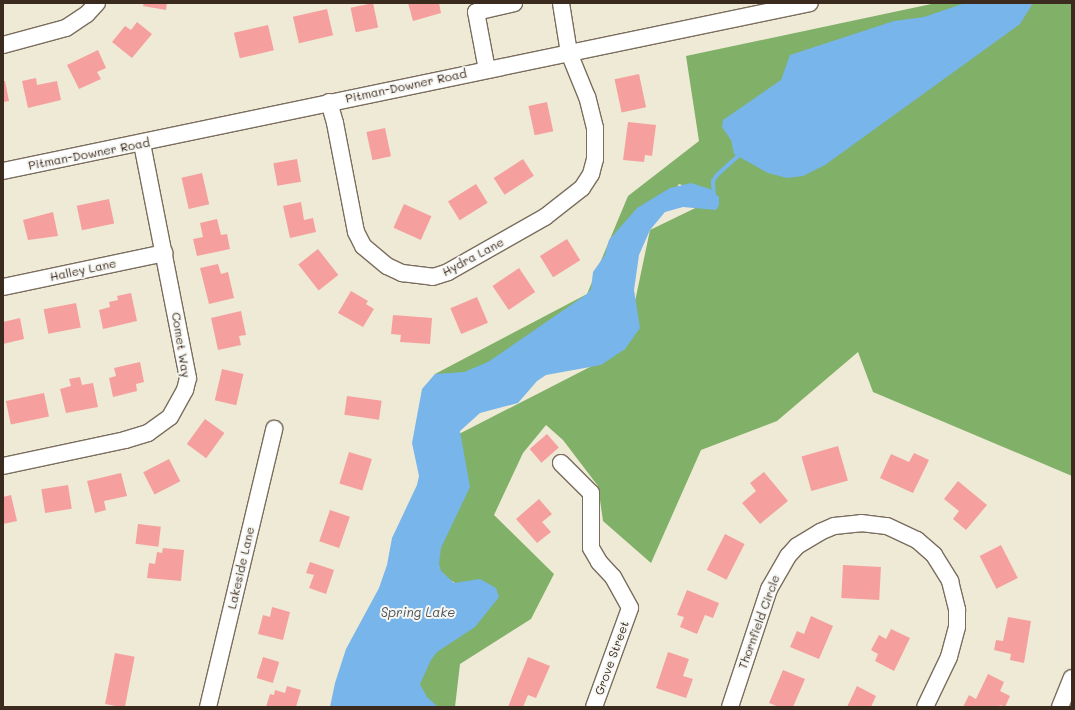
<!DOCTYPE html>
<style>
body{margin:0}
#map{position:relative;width:1075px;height:710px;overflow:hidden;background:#eeead5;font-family:Mali,sans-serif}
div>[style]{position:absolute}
.forest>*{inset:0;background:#81b068}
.water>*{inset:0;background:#77b5ea}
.stream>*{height:4px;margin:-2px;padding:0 2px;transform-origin:2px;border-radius:2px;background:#77b5ea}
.building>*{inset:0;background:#f5a09f;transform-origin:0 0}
.roads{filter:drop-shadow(1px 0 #7a6d5e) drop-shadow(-1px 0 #7a6d5e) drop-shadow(0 1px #7a6d5e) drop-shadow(0 -1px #7a6d5e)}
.minor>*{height:16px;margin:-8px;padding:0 8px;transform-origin:8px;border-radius:8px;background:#fff}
span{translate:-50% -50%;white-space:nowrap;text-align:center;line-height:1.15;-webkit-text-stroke:4px #f6f6f2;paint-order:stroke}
.street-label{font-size:12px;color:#3b2a1e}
.water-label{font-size:13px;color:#4d545b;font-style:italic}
.frame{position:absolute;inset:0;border:4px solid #3b2a1e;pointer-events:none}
</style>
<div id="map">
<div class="forest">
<div style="clip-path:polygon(936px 3px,1072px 3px,1072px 476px,873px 392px,858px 352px,777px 421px,701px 450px,651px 563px,603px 521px,598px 486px,563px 440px,546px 425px,523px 453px,494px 515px,554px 574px,531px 619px,460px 664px,455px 707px,416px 707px,410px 673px,488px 604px,433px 569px,457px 435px,625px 349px,650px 230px,718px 197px,679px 184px,586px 322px,417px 426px,435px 374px,587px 294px,628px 196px,699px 141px,686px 56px)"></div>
</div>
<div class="water">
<div style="clip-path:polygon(965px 3px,1033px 3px,1020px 24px,825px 165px,803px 176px,787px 178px,768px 173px,734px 154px,731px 140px,722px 127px,723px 120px,781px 80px,790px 55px,894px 21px,924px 17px)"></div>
<div style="clip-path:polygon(691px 183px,710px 189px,719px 197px,719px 205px,716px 210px,683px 207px,665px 212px,650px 230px,639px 255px,634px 290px,640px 328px,625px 349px,601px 365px,546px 375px,537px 381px,518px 403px,480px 413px,460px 431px,470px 487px,441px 548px,439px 564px,441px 571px,454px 583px,480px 579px,496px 588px,499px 597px,475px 627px,437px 652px,431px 660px,420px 684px,427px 697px,438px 707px,330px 707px,335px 683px,346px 649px,379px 588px,387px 565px,392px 538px,417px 485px,419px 476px,412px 443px,422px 389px,435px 374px,464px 372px,488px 362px,587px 294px,591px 289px,593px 272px,605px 255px,609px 240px,637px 208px,670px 188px)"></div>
</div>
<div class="stream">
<div style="left:714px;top:197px;width:16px;rotate:-94deg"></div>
<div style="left:713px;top:181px;width:7px;rotate:-56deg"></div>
<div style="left:717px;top:175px;width:31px;rotate:-42deg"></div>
</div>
<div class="building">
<div style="clip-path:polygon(144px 3px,167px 3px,166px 10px,143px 6px)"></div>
<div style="left:373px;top:3px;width:25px;height:23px;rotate:78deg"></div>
<div style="clip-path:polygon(408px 3px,439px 3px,441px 13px,413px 21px)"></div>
<div style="left:327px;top:9px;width:27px;height:35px;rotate:77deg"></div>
<div style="clip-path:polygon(137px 22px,152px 34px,132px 58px,112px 42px,125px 26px,131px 30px)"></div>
<div style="left:268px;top:25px;width:26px;height:35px;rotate:77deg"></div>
<div style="clip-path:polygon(98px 50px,106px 68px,97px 72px,101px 79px,79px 89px,67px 65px)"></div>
<div style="left:639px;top:74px;width:34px;height:25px;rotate:78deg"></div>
<div style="clip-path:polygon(36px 78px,37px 85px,57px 81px,61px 100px,28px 108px,22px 81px)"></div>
<div style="clip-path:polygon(3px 81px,5px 81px,9px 101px,3px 102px)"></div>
<div style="left:547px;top:102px;width:30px;height:19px;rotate:78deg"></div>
<div style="clip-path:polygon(628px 122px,656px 125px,652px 156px,645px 155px,644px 162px,623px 160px)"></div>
<div style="left:385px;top:128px;width:29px;height:19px;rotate:78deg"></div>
<div style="left:297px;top:159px;width:23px;height:24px;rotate:80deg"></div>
<div style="left:523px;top:159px;width:20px;height:35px;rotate:57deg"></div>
<div style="left:202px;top:173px;width:32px;height:21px;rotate:77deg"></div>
<div style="left:476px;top:184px;width:22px;height:33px;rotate:58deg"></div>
<div style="left:109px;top:199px;width:25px;height:33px;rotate:78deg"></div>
<div style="clip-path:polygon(301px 202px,304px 220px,313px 218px,316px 232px,290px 238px,283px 206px)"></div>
<div style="left:404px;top:204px;width:30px;height:26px;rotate:24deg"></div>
<div style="clip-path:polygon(53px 212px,58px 236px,28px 240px,23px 220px)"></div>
<div style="clip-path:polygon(217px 219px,221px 235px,227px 234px,230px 249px,197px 256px,193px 239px,203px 237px,200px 223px)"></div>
<div style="left:567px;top:239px;width:25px;height:32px;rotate:58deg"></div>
<div style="left:318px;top:249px;width:33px;height:25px;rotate:52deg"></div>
<div style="clip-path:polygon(218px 264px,221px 274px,228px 272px,234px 298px,209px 304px,200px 268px)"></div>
<div style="left:519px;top:268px;width:29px;height:32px;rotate:56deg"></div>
<div style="clip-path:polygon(351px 291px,368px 301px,366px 304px,374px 309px,363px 327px,338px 313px)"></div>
<div style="clip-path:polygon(131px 293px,137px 321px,103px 329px,99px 310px,110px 307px,109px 302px,118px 300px,117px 296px)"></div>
<div style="left:477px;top:297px;width:28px;height:29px;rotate:67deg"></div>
<div style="left:76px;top:303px;width:25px;height:33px;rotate:79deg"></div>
<div style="clip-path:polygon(241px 311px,246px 335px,239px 336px,241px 345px,218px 350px,211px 318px)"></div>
<div style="clip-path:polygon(393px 315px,432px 318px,430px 344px,400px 342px,401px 335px,391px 334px)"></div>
<div style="clip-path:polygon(20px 318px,24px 339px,3px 344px,3px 322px)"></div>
<div style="clip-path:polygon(140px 362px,144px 382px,136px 384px,137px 391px,113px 397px,109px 378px,116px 376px,114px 368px)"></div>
<div style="left:222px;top:369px;width:22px;height:32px;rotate:13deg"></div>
<div style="clip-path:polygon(80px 377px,82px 385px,93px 383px,98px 407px,66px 413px,60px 389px,71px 386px,69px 379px)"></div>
<div style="left:44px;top:393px;width:24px;height:39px;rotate:78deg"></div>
<div style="left:347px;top:396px;width:35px;height:19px;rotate:8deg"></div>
<div style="left:205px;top:419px;width:24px;height:31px;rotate:36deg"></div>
<div style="left:547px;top:434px;width:18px;height:23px;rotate:49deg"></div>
<div style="left:838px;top:446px;width:36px;height:38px;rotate:74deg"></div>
<div style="left:349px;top:452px;width:24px;height:33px;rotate:17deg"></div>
<div style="clip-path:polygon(914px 453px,929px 460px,913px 493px,880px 478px,891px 454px,909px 462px)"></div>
<div style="left:169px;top:459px;width:25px;height:29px;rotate:63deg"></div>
<div style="clip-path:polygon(764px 472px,788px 501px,760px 524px,742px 503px,756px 491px,750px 483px)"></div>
<div style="clip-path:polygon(121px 473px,127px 496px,104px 501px,106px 510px,95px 513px,87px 481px)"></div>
<div style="clip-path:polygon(958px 481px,987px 505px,966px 530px,953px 519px,959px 511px,944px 499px)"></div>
<div style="left:68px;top:485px;width:24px;height:27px;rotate:81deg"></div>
<div style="clip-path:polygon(11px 495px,17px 521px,3px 524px,3px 497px)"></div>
<div style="clip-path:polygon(539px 499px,552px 514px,542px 522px,551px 532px,537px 543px,516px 519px)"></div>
<div style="left:330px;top:510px;width:21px;height:33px;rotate:19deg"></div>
<div style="left:138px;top:524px;width:23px;height:20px;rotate:7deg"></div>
<div style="left:725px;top:534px;width:22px;height:40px;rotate:27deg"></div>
<div style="left:1001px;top:545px;width:37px;height:24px;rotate:63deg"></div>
<div style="clip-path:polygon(163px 548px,184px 550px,181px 581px,147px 578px,149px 563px,155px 564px,157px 552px,162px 553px)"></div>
<div style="clip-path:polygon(310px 562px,334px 570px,326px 594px,309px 588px,314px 575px,306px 573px)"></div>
<div style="left:843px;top:565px;width:38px;height:33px;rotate:3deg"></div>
<div style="clip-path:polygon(687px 590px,719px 603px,713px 618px,705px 615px,697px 634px,680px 627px,684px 617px,677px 615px)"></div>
<div style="clip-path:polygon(272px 607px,290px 612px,283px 640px,258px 634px,263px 615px,270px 617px)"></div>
<div style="clip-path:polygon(811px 616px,833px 626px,819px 659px,790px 647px,797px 631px,804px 634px)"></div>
<div style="clip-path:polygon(1008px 617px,1031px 621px,1024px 663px,1010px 660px,1011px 654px,994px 650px,996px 640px,1003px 641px)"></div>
<div style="clip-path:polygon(891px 629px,910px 638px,894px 671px,875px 661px,878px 654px,871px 650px,879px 635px,886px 639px)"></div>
<div style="clip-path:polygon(668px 652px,689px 659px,683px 676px,693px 679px,686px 698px,656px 688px)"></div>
<div style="left:115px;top:653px;width:20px;height:52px;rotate:11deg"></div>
<div style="left:263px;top:657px;width:17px;height:22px;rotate:17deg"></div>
<div style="clip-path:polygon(528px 657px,550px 666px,536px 698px,528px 695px,523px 707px,508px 707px)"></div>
<div style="clip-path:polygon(783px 670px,805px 679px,793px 707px,779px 707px,769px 703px)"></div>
<div style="clip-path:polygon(988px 674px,1004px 682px,1000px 691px,1010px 696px,1005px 707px,1000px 705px,999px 707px,963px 707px,969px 695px,976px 699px)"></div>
<div style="clip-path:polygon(287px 686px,301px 690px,296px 707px,266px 707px,270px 694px,274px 695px,275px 690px,285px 693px)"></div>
<div style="clip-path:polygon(857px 686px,876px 696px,871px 707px,847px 707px)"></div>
</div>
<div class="roads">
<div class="minor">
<div style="left:3px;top:45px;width:65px;rotate:-15.1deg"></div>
<div style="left:66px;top:28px;width:25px;rotate:-34deg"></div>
<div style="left:87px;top:14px;width:15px;rotate:-48deg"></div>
<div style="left:487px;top:70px;width:59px;rotate:-100.7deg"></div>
<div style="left:476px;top:12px;width:39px;rotate:-13deg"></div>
<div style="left:329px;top:102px;width:22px;rotate:74deg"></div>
<div style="left:335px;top:123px;width:111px;rotate:79.1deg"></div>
<div style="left:356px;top:232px;width:16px;rotate:63deg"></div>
<div style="left:363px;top:246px;width:31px;rotate:40deg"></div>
<div style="left:387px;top:266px;width:17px;rotate:25deg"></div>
<div style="left:402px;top:273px;width:31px;rotate:7deg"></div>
<div style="left:433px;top:277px;width:16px;rotate:-18deg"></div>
<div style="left:448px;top:272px;width:112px;rotate:-29.6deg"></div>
<div style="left:545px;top:217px;width:47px;rotate:-38.1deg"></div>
<div style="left:582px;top:188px;width:17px;rotate:-57deg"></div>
<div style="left:591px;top:174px;width:16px;rotate:-75deg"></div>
<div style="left:595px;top:159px;width:31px;rotate:-90deg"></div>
<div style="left:595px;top:128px;width:32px;rotate:-104deg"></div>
<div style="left:587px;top:97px;width:48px;rotate:-112.2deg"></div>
<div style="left:569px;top:53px;width:51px;rotate:-99.1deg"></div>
<div style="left:3px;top:171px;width:824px;rotate:-11.76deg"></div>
<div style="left:3px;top:287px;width:165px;rotate:-11.9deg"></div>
<div style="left:561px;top:463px;width:42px;rotate:45deg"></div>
<div style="left:591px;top:493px;width:55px;rotate:90deg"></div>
<div style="left:591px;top:548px;width:16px;rotate:60deg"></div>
<div style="left:599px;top:562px;width:21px;rotate:47deg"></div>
<div style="left:613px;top:577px;width:35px;rotate:61deg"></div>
<div style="left:630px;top:608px;width:105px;rotate:110deg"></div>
<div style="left:3px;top:466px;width:125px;rotate:-12deg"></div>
<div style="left:125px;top:440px;width:24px;rotate:-17deg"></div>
<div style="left:148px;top:433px;width:27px;rotate:-36deg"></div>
<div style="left:170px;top:417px;width:31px;rotate:-61deg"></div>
<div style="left:185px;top:390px;width:12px;rotate:-76deg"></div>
<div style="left:188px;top:378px;width:239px;rotate:-101.1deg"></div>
<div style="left:208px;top:707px;width:286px;rotate:-76.6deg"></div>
<div style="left:730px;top:707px;width:124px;rotate:-71.7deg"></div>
<div style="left:769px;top:589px;width:38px;rotate:-60deg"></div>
<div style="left:788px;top:556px;width:13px;rotate:-48deg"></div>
<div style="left:797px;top:546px;width:27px;rotate:-31deg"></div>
<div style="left:820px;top:532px;width:15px;rotate:-23deg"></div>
<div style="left:834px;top:526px;width:27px;rotate:-6deg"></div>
<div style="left:861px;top:523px;width:26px;rotate:7deg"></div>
<div style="left:887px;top:526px;width:33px;rotate:25deg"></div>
<div style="left:917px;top:540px;width:23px;rotate:41deg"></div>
<div style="left:934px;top:555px;width:31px;rotate:58deg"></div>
<div style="left:950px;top:581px;width:30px;rotate:76deg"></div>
<div style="left:957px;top:610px;width:17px;rotate:90deg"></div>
<div style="left:957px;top:627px;width:31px;rotate:105deg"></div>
<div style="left:949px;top:657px;width:55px;rotate:115.6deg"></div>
<div style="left:1060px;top:707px;width:31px;rotate:-68deg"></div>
</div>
</div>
<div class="street-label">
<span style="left:406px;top:86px;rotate:-12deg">Pitman-Downer Road</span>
<span style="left:89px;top:154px;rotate:-11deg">Pitman-Downer Road</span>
<span style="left:473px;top:257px;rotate:-28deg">Hydra Lane</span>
<span style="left:83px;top:270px;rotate:-12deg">Halley Lane</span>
<span style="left:181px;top:345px;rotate:81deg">Comet Way</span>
<span style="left:241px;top:568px;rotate:-77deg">Lakeside Lane</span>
<span style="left:759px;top:622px;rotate:-70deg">Thornfield Circle</span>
<span style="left:612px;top:658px;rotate:-70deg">Grove Street</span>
</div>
<div class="water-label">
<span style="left:418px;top:612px">Spring Lake</span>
</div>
<div class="frame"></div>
</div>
